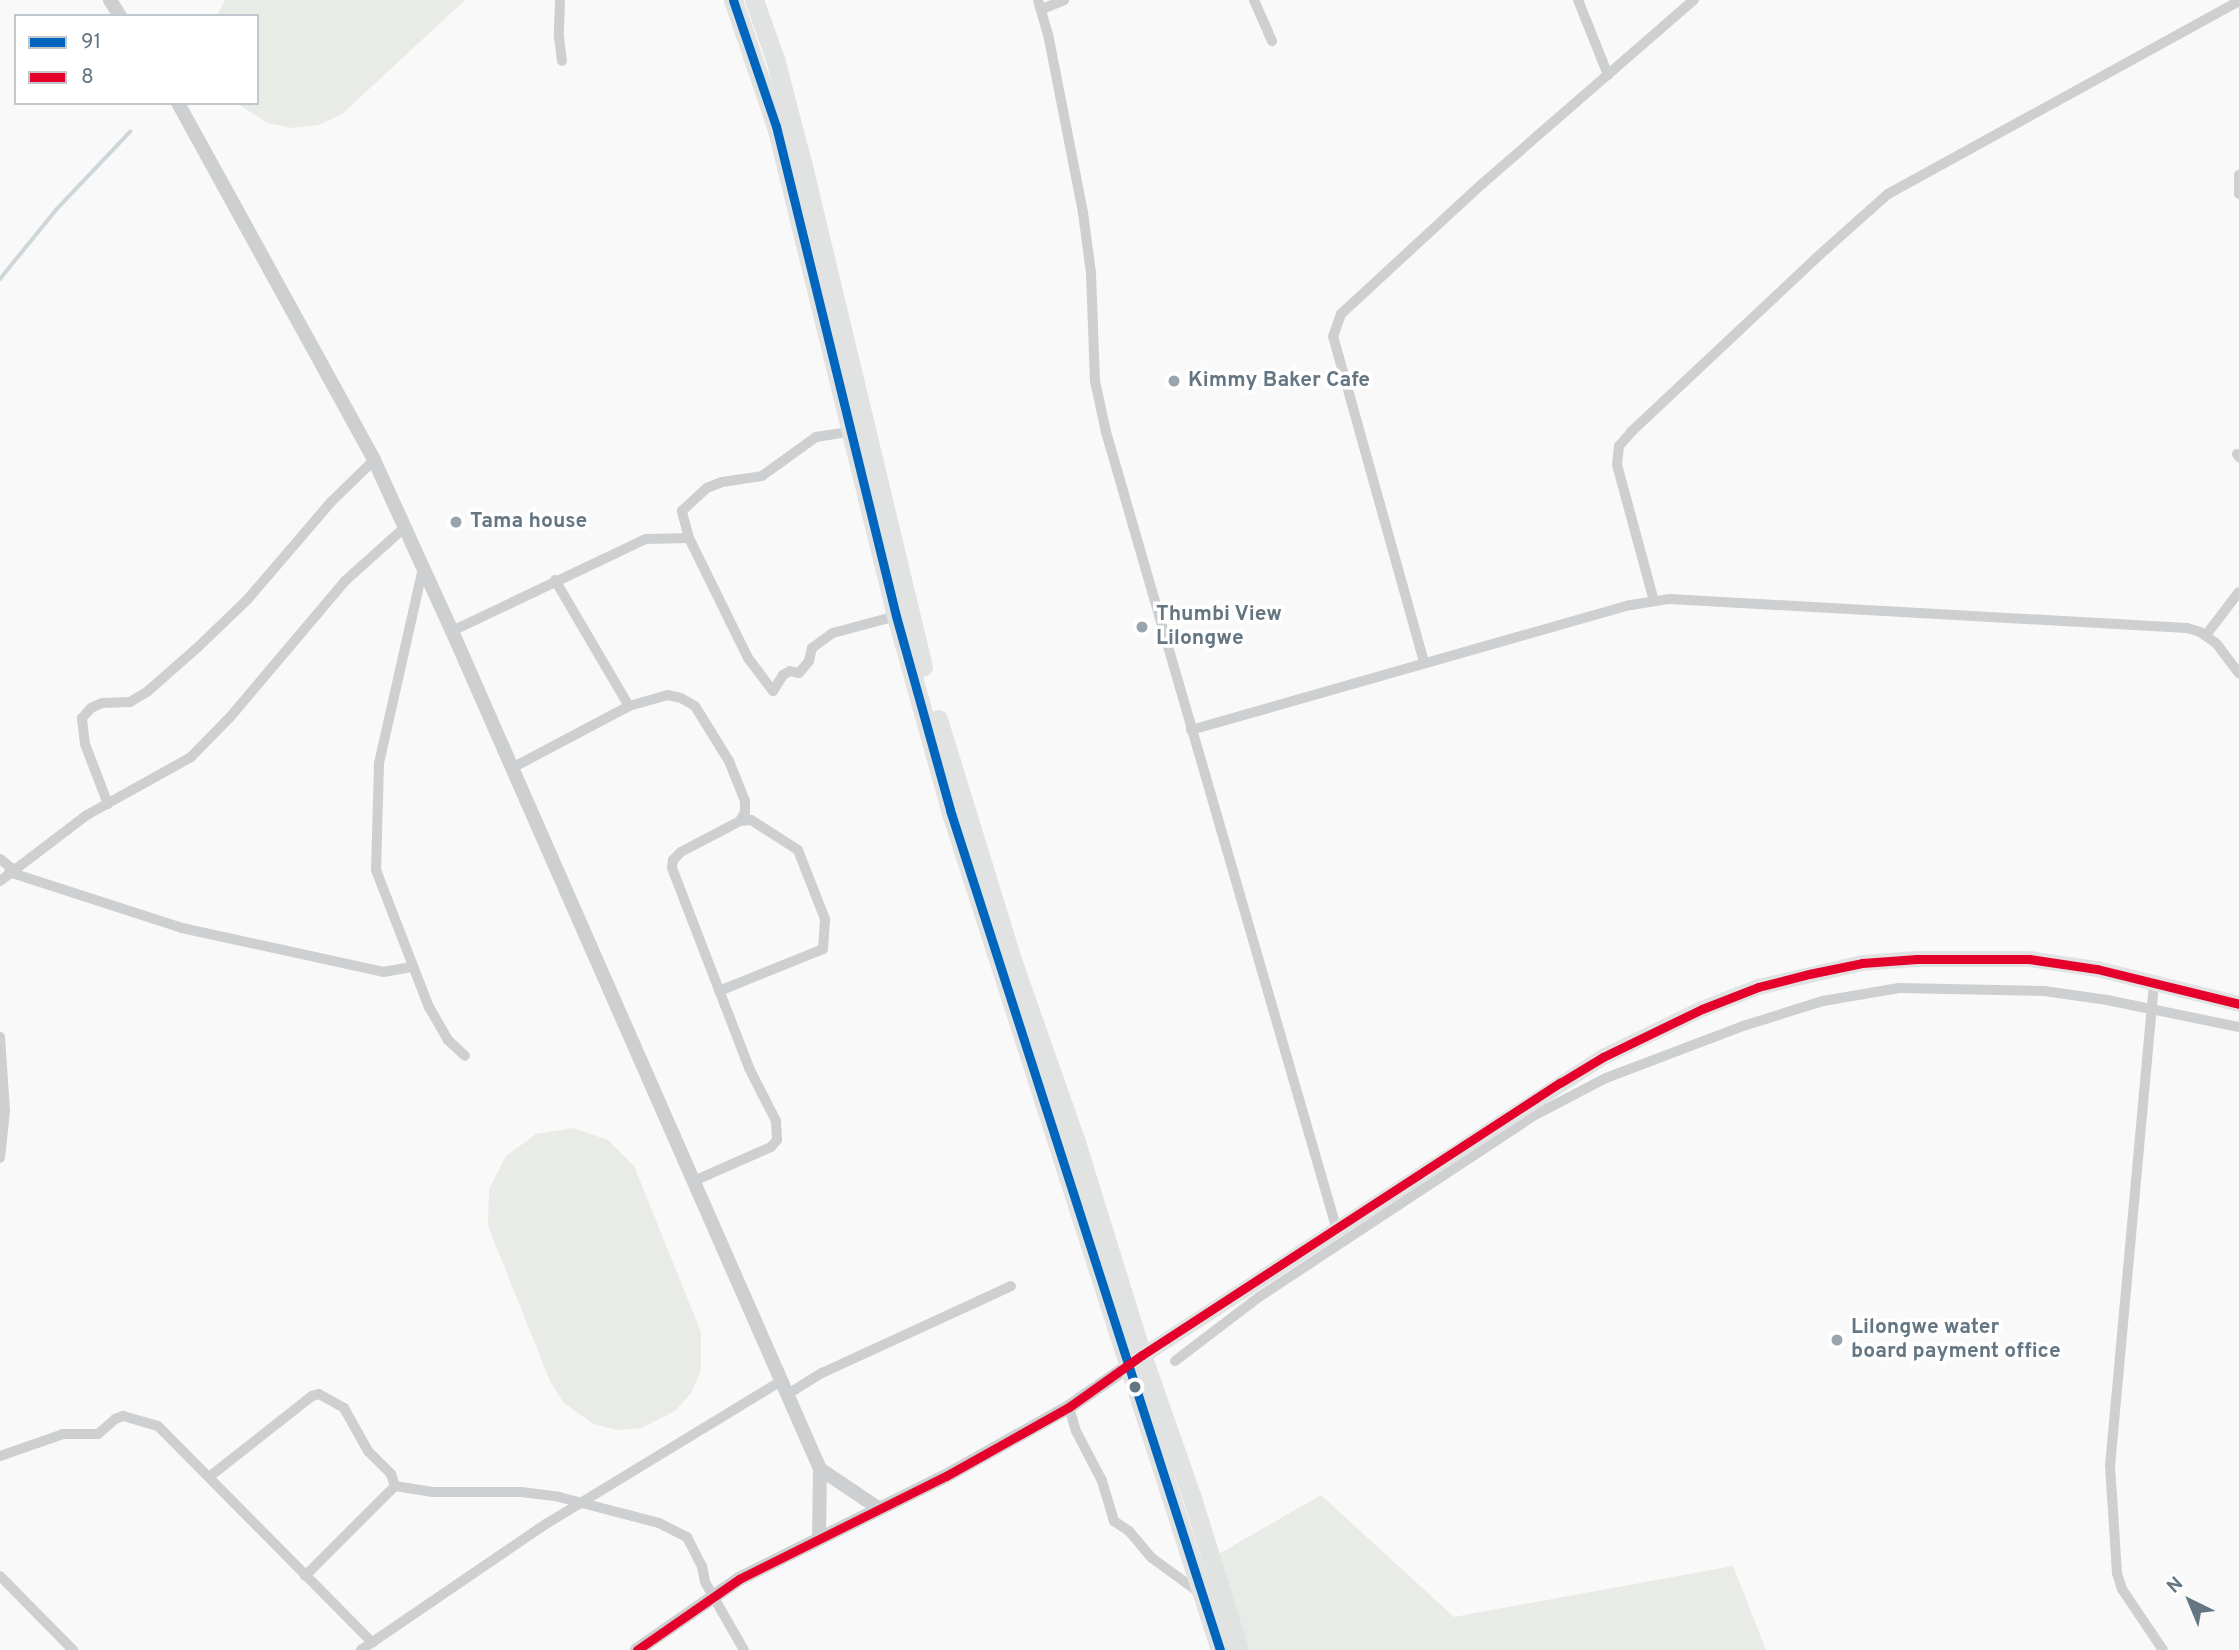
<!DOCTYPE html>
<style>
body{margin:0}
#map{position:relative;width:2239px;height:1650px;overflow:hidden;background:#f9f9f9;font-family:Overpass,sans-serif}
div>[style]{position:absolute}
.green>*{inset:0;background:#e8ebe6}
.stream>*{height:3.5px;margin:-1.75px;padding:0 1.75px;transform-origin:1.75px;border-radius:1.75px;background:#ced6d9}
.minor>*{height:10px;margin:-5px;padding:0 5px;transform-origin:5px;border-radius:5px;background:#cecfd0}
.tertiary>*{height:14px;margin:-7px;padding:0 7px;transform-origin:7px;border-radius:7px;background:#cecfd0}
.secondary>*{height:16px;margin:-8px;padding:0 8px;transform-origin:8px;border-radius:8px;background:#e1e2e2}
.trunk>*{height:19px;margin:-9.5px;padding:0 9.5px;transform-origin:9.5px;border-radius:9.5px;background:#e1e2e2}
.bus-1>*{height:9px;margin:-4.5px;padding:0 4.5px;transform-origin:4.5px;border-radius:4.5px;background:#0065bd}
.bus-2>*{height:9px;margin:-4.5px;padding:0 4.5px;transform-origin:4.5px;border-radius:4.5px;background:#e4002b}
.dots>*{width:19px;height:19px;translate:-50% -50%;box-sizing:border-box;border:4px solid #fff;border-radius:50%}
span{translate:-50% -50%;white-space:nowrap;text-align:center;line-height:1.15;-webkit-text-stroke:7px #fff;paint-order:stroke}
.poi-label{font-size:21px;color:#657683;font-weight:700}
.left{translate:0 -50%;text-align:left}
.legend{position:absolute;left:14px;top:14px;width:245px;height:91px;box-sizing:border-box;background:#fff;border:2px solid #c1c8cd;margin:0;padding:9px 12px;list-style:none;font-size:21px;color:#657683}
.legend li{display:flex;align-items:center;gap:14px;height:35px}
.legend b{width:35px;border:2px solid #c1c8cd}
.north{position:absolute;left:2155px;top:1566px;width:70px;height:70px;-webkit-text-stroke:5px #fff;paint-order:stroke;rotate:317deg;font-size:19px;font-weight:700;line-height:28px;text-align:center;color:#657683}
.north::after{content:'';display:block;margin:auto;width:24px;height:32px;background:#657683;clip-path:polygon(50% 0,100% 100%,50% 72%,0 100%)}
</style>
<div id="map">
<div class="green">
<div style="clip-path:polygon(225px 0,465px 0,342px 114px,318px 125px,292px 128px,267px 123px,237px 103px,257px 103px,257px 16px,217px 16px)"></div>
<div style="clip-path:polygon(573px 1128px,608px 1140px,634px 1166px,701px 1332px,701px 1370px,691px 1393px,675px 1411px,641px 1428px,617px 1430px,593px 1424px,563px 1402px,550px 1381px,488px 1226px,489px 1189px,506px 1156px,536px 1134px)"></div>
<div style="clip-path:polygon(1321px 1495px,1454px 1617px,1733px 1566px,1766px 1650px,1244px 1650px,1217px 1555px)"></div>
</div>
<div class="stream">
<div style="left:0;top:279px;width:89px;rotate:-50.9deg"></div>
<div style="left:56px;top:210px;width:108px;rotate:-46.5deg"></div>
</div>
<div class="minor">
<div style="left:560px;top:0;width:37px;rotate:92deg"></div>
<div style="left:559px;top:37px;width:24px;rotate:83deg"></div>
<div style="left:1038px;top:0;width:35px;rotate:74deg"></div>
<div style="left:1048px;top:34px;width:182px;rotate:78.9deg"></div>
<div style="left:1083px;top:213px;width:61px;rotate:82.4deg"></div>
<div style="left:1091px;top:273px;width:108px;rotate:87.9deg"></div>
<div style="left:1095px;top:381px;width:52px;rotate:77.8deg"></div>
<div style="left:1106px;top:432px;width:831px;rotate:73.86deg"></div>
<div style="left:1254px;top:0;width:45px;rotate:66.3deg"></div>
<div style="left:1578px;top:0;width:81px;rotate:68.2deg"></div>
<div style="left:1042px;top:9px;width:24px;rotate:-22deg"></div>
<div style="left:2239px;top:175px;width:19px;rotate:90deg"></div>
<div style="left:2237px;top:454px;width:4px;rotate:56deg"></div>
<div style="left:689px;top:538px;width:28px;rotate:-105deg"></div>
<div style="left:682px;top:511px;width:34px;rotate:-43deg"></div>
<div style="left:707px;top:488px;width:16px;rotate:-22deg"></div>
<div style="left:722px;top:482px;width:40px;rotate:-8.5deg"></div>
<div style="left:762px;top:476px;width:67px;rotate:-35.8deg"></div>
<div style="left:816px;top:437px;width:33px;rotate:-9deg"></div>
<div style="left:423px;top:568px;width:201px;rotate:102.7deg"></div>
<div style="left:379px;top:764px;width:106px;rotate:91.6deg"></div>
<div style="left:376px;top:870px;width:147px;rotate:68.9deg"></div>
<div style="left:429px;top:1007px;width:38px;rotate:60deg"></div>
<div style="left:448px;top:1040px;width:23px;rotate:43deg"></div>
<div style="left:555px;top:580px;width:146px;rotate:59.6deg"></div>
<div style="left:1654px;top:601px;width:141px;rotate:-105.2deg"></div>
<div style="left:1617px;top:465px;width:19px;rotate:-84deg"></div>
<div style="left:1619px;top:446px;width:18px;rotate:-49deg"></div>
<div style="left:1631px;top:432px;width:253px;rotate:-43.2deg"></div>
<div style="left:1815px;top:259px;width:98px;rotate:-41.7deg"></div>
<div style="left:1888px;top:194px;width:401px;rotate:-28.8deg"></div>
<div style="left:452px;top:631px;width:215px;rotate:-25.4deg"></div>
<div style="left:646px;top:539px;width:43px;rotate:-1.3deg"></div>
<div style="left:689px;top:538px;width:134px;rotate:63.8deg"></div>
<div style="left:748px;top:658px;width:41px;rotate:52.9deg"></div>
<div style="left:773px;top:691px;width:19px;rotate:-58deg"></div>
<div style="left:783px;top:675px;width:8px;rotate:-30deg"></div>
<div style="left:790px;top:671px;width:9px;rotate:13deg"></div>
<div style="left:799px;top:673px;width:16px;rotate:-50deg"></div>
<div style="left:809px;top:661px;width:13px;rotate:-77deg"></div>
<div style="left:812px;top:648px;width:26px;rotate:-36deg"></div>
<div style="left:833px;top:633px;width:65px;rotate:-15.1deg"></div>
<div style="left:2206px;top:635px;width:54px;rotate:-52.5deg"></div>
<div style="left:1424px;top:662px;width:337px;rotate:-105.6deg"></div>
<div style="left:1333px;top:337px;width:24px;rotate:-71deg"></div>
<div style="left:1341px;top:314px;width:192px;rotate:-42.7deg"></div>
<div style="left:1482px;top:184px;width:281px;rotate:-41deg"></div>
<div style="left:1191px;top:730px;width:457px;rotate:-15.9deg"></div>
<div style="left:1631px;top:605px;width:39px;rotate:-9deg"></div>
<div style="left:1670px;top:599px;width:518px;rotate:3.21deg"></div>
<div style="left:2187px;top:628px;width:14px;rotate:17deg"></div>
<div style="left:2200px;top:632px;width:19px;rotate:35deg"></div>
<div style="left:2216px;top:643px;width:38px;rotate:53deg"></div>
<div style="left:512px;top:768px;width:132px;rotate:-27.9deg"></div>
<div style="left:629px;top:706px;width:40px;rotate:-16deg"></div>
<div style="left:667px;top:695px;width:14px;rotate:12deg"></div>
<div style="left:681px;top:698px;width:16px;rotate:30deg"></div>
<div style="left:695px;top:706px;width:65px;rotate:58.3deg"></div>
<div style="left:729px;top:761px;width:43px;rotate:68.2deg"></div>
<div style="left:745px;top:801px;width:11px;rotate:90deg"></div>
<div style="left:745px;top:812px;width:10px;rotate:119deg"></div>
<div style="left:740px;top:821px;width:67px;rotate:152.3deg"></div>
<div style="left:681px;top:852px;width:11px;rotate:135deg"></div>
<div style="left:673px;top:860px;width:8px;rotate:97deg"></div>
<div style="left:672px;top:868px;width:214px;rotate:68.9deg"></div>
<div style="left:749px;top:1068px;width:59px;rotate:63deg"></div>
<div style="left:776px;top:1121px;width:19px;rotate:87deg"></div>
<div style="left:777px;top:1140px;width:9px;rotate:131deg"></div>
<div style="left:771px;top:1147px;width:84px;rotate:156.2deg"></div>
<div style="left:108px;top:804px;width:64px;rotate:-111deg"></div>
<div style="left:85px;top:744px;width:26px;rotate:-97deg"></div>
<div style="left:82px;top:718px;width:13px;rotate:-48deg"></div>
<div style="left:91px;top:708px;width:12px;rotate:-24deg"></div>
<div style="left:102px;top:703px;width:28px;rotate:-2deg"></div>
<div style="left:130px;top:702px;width:21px;rotate:-31deg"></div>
<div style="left:148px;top:691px;width:67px;rotate:-41.3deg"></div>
<div style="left:198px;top:647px;width:68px;rotate:-43.8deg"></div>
<div style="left:247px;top:600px;width:129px;rotate:-49.4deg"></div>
<div style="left:331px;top:502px;width:60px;rotate:-44.3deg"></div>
<div style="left:0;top:859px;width:16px;rotate:38deg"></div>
<div style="left:9px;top:872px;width:182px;rotate:17.9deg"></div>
<div style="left:182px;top:928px;width:206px;rotate:12.3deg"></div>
<div style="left:383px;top:972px;width:29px;rotate:-10deg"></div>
<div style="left:0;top:881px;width:109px;rotate:-37.2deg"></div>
<div style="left:87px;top:815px;width:119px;rotate:-29.1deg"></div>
<div style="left:191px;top:757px;width:57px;rotate:-45.7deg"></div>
<div style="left:231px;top:716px;width:177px;rotate:-49.8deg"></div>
<div style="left:345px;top:581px;width:79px;rotate:-41.9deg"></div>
<div style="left:2154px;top:983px;width:484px;rotate:95.2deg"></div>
<div style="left:2110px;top:1465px;width:108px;rotate:86.3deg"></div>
<div style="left:2117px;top:1573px;width:17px;rotate:73deg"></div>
<div style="left:2122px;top:1589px;width:73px;rotate:56.1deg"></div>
<div style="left:719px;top:991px;width:112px;rotate:-22deg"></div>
<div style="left:823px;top:949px;width:30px;rotate:-86deg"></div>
<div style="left:825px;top:919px;width:74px;rotate:-111.4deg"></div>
<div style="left:798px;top:850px;width:56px;rotate:-147.4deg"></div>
<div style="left:751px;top:820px;width:11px;rotate:175deg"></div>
<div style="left:0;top:1037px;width:74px;rotate:86.1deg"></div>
<div style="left:5px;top:1111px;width:47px;rotate:96.1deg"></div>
<div style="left:1175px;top:1361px;width:106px;rotate:-37.3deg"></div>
<div style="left:1259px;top:1297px;width:333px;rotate:-33.4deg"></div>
<div style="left:1537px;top:1114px;width:78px;rotate:-27.6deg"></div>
<div style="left:1606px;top:1078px;width:147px;rotate:-20.8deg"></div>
<div style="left:1743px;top:1026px;width:84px;rotate:-17.4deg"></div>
<div style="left:1823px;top:1001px;width:77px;rotate:-9.7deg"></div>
<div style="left:1899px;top:988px;width:145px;rotate:1.2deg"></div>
<div style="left:2044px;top:991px;width:64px;rotate:8.1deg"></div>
<div style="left:2107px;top:1000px;width:135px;rotate:11.6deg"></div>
<div style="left:788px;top:1394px;width:40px;rotate:-32deg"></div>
<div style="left:822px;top:1373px;width:208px;rotate:-24.7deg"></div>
<div style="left:1069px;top:1407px;width:25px;rotate:74deg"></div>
<div style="left:1076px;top:1431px;width:56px;rotate:62.5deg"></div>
<div style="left:1102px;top:1481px;width:42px;rotate:73.3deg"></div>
<div style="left:1114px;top:1521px;width:18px;rotate:34deg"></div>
<div style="left:1129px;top:1531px;width:35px;rotate:50deg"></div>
<div style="left:1152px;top:1558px;width:59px;rotate:36.1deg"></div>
<div style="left:0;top:1456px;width:67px;rotate:-19.2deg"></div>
<div style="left:63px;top:1434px;width:35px"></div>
<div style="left:98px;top:1434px;width:23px;rotate:-41deg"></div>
<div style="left:115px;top:1419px;width:9px;rotate:-21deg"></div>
<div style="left:123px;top:1416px;width:36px;rotate:16deg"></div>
<div style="left:158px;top:1426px;width:305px;rotate:45.3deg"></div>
<div style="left:209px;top:1477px;width:131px;rotate:-38.2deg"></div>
<div style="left:312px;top:1396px;width:7px;rotate:-16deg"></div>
<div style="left:319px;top:1394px;width:29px;rotate:29deg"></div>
<div style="left:344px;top:1408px;width:49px;rotate:60.8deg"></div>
<div style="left:368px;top:1451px;width:33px;rotate:45deg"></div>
<div style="left:391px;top:1474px;width:13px;rotate:72deg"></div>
<div style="left:0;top:1576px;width:104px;rotate:45.4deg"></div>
<div style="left:305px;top:1576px;width:127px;rotate:-45deg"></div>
<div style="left:395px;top:1486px;width:38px;rotate:9deg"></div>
<div style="left:433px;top:1492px;width:88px"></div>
<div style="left:521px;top:1492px;width:38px;rotate:7deg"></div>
<div style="left:559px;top:1497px;width:103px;rotate:14.6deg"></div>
<div style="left:659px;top:1523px;width:31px;rotate:27deg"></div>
<div style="left:687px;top:1537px;width:33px;rotate:63deg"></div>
<div style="left:702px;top:1566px;width:16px;rotate:79deg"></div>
<div style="left:705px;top:1582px;width:78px;rotate:60.2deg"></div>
<div style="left:361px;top:1650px;width:224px;rotate:-34.3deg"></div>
<div style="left:546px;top:1524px;width:277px;rotate:-31.3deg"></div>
</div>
<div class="tertiary">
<div style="left:110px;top:0;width:19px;rotate:58deg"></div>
<div style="left:178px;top:103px;width:407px;rotate:61.2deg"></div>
<div style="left:374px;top:460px;width:188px;rotate:65.5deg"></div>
<div style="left:452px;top:631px;width:915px;rotate:66.29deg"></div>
<div style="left:820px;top:1469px;width:68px;rotate:90.8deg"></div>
<div style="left:820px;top:1469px;width:70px;rotate:33.9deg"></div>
<div style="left:637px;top:1650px;width:124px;rotate:-34.8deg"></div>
<div style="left:739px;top:1579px;width:231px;rotate:-26.5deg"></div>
<div style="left:946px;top:1476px;width:141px;rotate:-29.3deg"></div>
<div style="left:1069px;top:1407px;width:70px;rotate:-34.6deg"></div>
</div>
<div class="secondary">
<div style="left:1133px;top:1362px;width:560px;rotate:-32.98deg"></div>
<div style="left:1603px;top:1057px;width:110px;rotate:-25.9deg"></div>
<div style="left:1702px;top:1009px;width:60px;rotate:-21.4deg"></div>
<div style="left:1758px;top:987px;width:107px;rotate:-13deg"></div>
<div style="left:1862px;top:963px;width:55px;rotate:-4.2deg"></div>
<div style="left:1917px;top:959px;width:112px"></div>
<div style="left:2029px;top:959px;width:69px;rotate:8.4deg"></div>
<div style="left:2097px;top:969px;width:146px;rotate:13.8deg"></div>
</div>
<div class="trunk">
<div style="left:733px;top:0;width:133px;rotate:71.2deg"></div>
<div style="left:776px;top:126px;width:504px;rotate:76.24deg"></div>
<div style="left:896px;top:616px;width:201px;rotate:74.4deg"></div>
<div style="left:950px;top:810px;width:882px;rotate:72.18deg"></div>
<div style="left:754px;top:0;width:63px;rotate:70.4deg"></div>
<div style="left:775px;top:59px;width:111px;rotate:75.3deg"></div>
<div style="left:803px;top:166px;width:515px;rotate:76.53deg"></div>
<div style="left:938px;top:719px;width:252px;rotate:72.9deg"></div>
<div style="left:1012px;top:960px;width:193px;rotate:70.6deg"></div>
<div style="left:1076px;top:1142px;width:223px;rotate:72.8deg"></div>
<div style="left:1142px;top:1355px;width:155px;rotate:70.7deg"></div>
<div style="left:1193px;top:1501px;width:156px;rotate:72.8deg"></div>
</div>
<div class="bus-1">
<div style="left:733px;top:0;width:133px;rotate:71.2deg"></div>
<div style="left:776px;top:126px;width:504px;rotate:76.24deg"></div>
<div style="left:896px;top:616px;width:201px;rotate:74.4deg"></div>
<div style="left:950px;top:810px;width:882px;rotate:72.18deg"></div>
</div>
<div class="bus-2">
<div style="left:637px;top:1650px;width:124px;rotate:-34.8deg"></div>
<div style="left:739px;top:1579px;width:231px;rotate:-26.5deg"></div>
<div style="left:946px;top:1476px;width:141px;rotate:-29.3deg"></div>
<div style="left:1069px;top:1407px;width:90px;rotate:-35.5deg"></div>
<div style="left:1142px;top:1355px;width:499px;rotate:-33.1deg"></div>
<div style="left:1560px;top:1083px;width:50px;rotate:-31.2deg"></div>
<div style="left:1603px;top:1057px;width:110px;rotate:-25.9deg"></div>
<div style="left:1702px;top:1009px;width:60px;rotate:-21.4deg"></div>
<div style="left:1758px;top:987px;width:53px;rotate:-14.3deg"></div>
<div style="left:1809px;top:974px;width:54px;rotate:-11.7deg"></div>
<div style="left:1862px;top:963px;width:55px;rotate:-4.2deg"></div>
<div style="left:1917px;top:959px;width:112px"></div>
<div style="left:2029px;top:959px;width:69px;rotate:8.4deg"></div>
<div style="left:2097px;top:969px;width:146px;rotate:13.8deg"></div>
</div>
<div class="dots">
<div style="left:1174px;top:381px;background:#99a4ac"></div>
<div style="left:456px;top:522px;background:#99a4ac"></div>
<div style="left:1142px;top:627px;background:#99a4ac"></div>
<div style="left:1837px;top:1340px;background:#99a4ac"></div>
<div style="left:1135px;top:1387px;background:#657683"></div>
</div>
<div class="poi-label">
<span class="left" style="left:1188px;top:381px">Kimmy Baker Cafe</span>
<span class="left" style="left:470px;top:522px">Tama house</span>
<span class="left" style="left:1156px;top:627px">Thumbi View<br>Lilongwe</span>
<span class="left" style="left:1851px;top:1340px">Lilongwe water<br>board payment office</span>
</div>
<ul class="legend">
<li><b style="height:9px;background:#0065bd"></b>91</li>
<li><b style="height:9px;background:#e4002b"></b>8</li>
</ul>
<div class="north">N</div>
</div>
